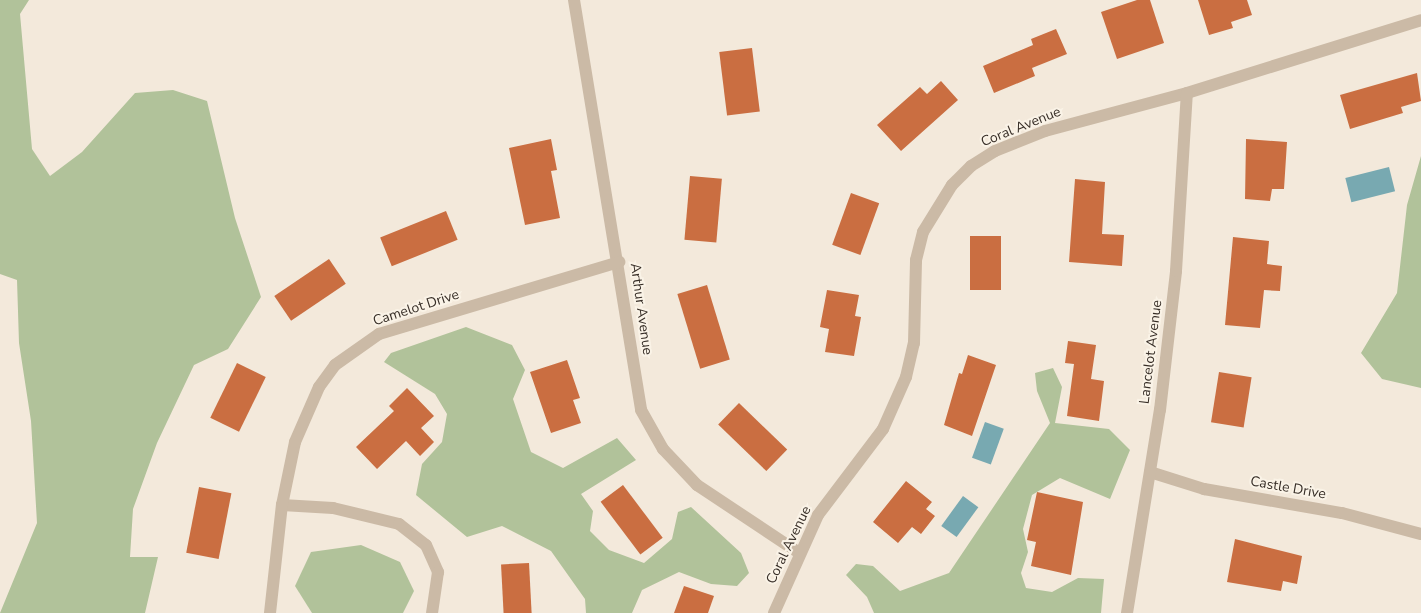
<!DOCTYPE html>
<style>
body{margin:0}
#map{position:relative;width:1421px;height:613px;overflow:hidden;background:#f3e9db;font-family:"Nunito Sans",sans-serif}
div>[style]{position:absolute}
.green>*{inset:0;background:#b1c29a}
.water>*{inset:0;background:#78a9b1;transform-origin:0 0}
.building>*{inset:0;background:#ca6e41;transform-origin:0 0}
.minor>*{height:12px;margin:-6px;padding:0 6px;transform-origin:6px;border-radius:6px;background:#cbbaa6}
span{translate:-50% -50%;white-space:nowrap;text-align:center;line-height:1.15;-webkit-text-stroke:4px #faf3e7;paint-order:stroke}
.street-label{font-size:14px;color:#372e27}
</style>
<div id="map">
<div class="green">
<div style="clip-path:polygon(0 0,29px 0,20px 14px,32px 149px,50px 176px,82px 152px,135px 93px,173px 90px,207px 101px,235px 218px,261px 297px,228px 349px,194px 365px,157px 443px,133px 509px,130px 557px,158px 557px,145px 613px,0 613px,37px 523px,31px 421px,19px 343px,17px 280px,0 274px)"></div>
<div style="clip-path:polygon(1421px 156px,1421px 388px,1382px 379px,1361px 353px,1397px 293px,1407px 205px)"></div>
<div style="clip-path:polygon(466px 327px,512px 345px,525px 370px,513px 399px,531px 452px,563px 468px,617px 438px,636px 460px,581px 494px,593px 511px,590px 531px,609px 550px,644px 563px,672px 539px,678px 512px,691px 507px,741px 553px,749px 573px,737px 586px,711px 584px,679px 572px,642px 590px,632px 613px,586px 613px,585px 599px,551px 551px,502px 526px,467px 537px,416px 495px,422px 464px,442px 442px,447px 414px,435px 394px,384px 362px,391px 353px)"></div>
<div style="clip-path:polygon(1053px 368px,1062px 387px,1055px 423px,1109px 429px,1130px 450px,1110px 499px,1060px 478px,1032px 495px,1023px 529px,1028px 552px,1021px 573px,1026px 588px,1052px 592px,1078px 578px,1104px 579px,1101px 613px,874px 613px,867px 597px,846px 575px,856px 564px,873px 566px,900px 591px,949px 573px,1050px 423px,1037px 391px,1035px 373px)"></div>
<div style="clip-path:polygon(361px 545px,400px 562px,414px 591px,403px 613px,312px 613px,295px 586px,311px 552px)"></div>
</div>
<div class="water">
<div style="left:1389px;top:167px;width:25px;height:45px;rotate:76deg"></div>
<div style="left:985px;top:422px;width:20px;height:38px;rotate:20deg"></div>
<div style="left:963px;top:496px;width:19px;height:37px;rotate:36deg"></div>
</div>
<div class="building">
<div style="clip-path:polygon(1137px 0,1150px 0,1164px 43px,1117px 59px,1101px 12px)"></div>
<div style="clip-path:polygon(1198px 0,1247px 0,1252px 15px,1231px 22px,1233px 28px,1209px 35px)"></div>
<div style="clip-path:polygon(1056px 29px,1067px 54px,1032px 68px,1035px 76px,994px 93px,983px 66px,1033px 45px,1031px 39px)"></div>
<div style="left:752px;top:48px;width:64px;height:33px;rotate:83deg"></div>
<div style="clip-path:polygon(1417px 73px,1421px 101px,1401px 107px,1403px 113px,1350px 129px,1340px 95px)"></div>
<div style="clip-path:polygon(941px 81px,958px 100px,901px 151px,877px 125px,920px 87px,927px 94px)"></div>
<div style="clip-path:polygon(551px 139px,557px 170px,551px 171px,560px 218px,525px 225px,509px 148px)"></div>
<div style="clip-path:polygon(1246px 139px,1287px 142px,1284px 189px,1272px 189px,1270px 201px,1245px 199px)"></div>
<div style="left:690px;top:176px;width:32px;height:64px;rotate:5deg"></div>
<div style="clip-path:polygon(1075px 179px,1105px 182px,1102px 234px,1124px 235px,1122px 266px,1069px 262px)"></div>
<div style="left:851px;top:193px;width:30px;height:55px;rotate:20deg"></div>
<div style="left:446px;top:211px;width:31px;height:71px;rotate:68deg"></div>
<div style="left:970px;top:236px;width:31px;height:54px"></div>
<div style="clip-path:polygon(1233px 237px,1269px 241px,1267px 264px,1282px 266px,1280px 291px,1264px 290px,1260px 328px,1225px 325px)"></div>
<div style="left:329px;top:259px;width:30px;height:66px;rotate:56deg"></div>
<div style="left:707px;top:285px;width:78px;height:31px;rotate:73deg"></div>
<div style="clip-path:polygon(827px 290px,859px 295px,855px 316px,861px 317px,854px 356px,825px 352px,829px 329px,820px 327px)"></div>
<div style="clip-path:polygon(1068px 341px,1096px 345px,1091px 379px,1104px 381px,1099px 421px,1067px 416px,1074px 364px,1065px 363px)"></div>
<div style="clip-path:polygon(968px 355px,996px 365px,972px 436px,944px 425px,959px 373px,962px 374px)"></div>
<div style="clip-path:polygon(567px 360px,580px 398px,573px 400px,581px 423px,551px 433px,530px 372px)"></div>
<div style="left:237px;top:363px;width:32px;height:61px;rotate:26deg"></div>
<div style="left:1219px;top:372px;width:33px;height:51px;rotate:9deg"></div>
<div style="clip-path:polygon(407px 388px,434px 416px,421px 428px,434px 442px,420px 456px,406px 441px,377px 469px,356px 447px,394px 411px,389px 406px)"></div>
<div style="left:739px;top:403px;width:67px;height:30px;rotate:44deg"></div>
<div style="clip-path:polygon(906px 481px,932px 502px,926px 509px,935px 516px,921px 534px,912px 527px,898px 543px,873px 522px)"></div>
<div style="left:623px;top:485px;width:66px;height:28px;rotate:53deg"></div>
<div style="left:199px;top:487px;width:33px;height:67px;rotate:11deg"></div>
<div style="clip-path:polygon(1037px 492px,1083px 502px,1071px 575px,1031px 566px,1036px 542px,1027px 540px)"></div>
<div style="clip-path:polygon(1235px 539px,1302px 556px,1297px 584px,1283px 581px,1281px 591px,1227px 582px)"></div>
<div style="left:529px;top:563px;width:50px;height:28px;rotate:87deg"></div>
<div style="clip-path:polygon(684px 586px,714px 596px,708px 613px,674px 613px)"></div>
</div>
<div class="minor">
<div style="left:574px;top:0;width:415px;rotate:80.7deg"></div>
<div style="left:641px;top:410px;width:45px;rotate:60.6deg"></div>
<div style="left:663px;top:449px;width:50px;rotate:46.6deg"></div>
<div style="left:697px;top:485px;width:121px;rotate:33.6deg"></div>
<div style="left:1150px;top:472px;width:57px;rotate:17.5deg"></div>
<div style="left:1204px;top:489px;width:140px;rotate:9.9deg"></div>
<div style="left:1342px;top:513px;width:82px;rotate:14.9deg"></div>
<div style="left:282px;top:505px;width:51px;rotate:3.4deg"></div>
<div style="left:333px;top:508px;width:68px;rotate:13.6deg"></div>
<div style="left:399px;top:524px;width:34px;rotate:38deg"></div>
<div style="left:426px;top:545px;width:30px;rotate:66deg"></div>
<div style="left:438px;top:572px;width:41px;rotate:98.3deg"></div>
<div style="left:270px;top:613px;width:109px;rotate:-83.7deg"></div>
<div style="left:282px;top:505px;width:64px;rotate:-78.3deg"></div>
<div style="left:295px;top:442px;width:60px;rotate:-66.4deg"></div>
<div style="left:319px;top:387px;width:27px;rotate:-54deg"></div>
<div style="left:335px;top:365px;width:54px;rotate:-35.2deg"></div>
<div style="left:379px;top:334px;width:251px;rotate:-16.7deg"></div>
<div style="left:774px;top:613px;width:107px;rotate:-65.8deg"></div>
<div style="left:818px;top:515px;width:108px;rotate:-52.9deg"></div>
<div style="left:883px;top:429px;width:57px;rotate:-66.1deg"></div>
<div style="left:906px;top:377px;width:35px;rotate:-77deg"></div>
<div style="left:914px;top:343px;width:83px;rotate:-88.6deg"></div>
<div style="left:916px;top:260px;width:29px;rotate:-76deg"></div>
<div style="left:923px;top:232px;width:55px;rotate:-58.3deg"></div>
<div style="left:952px;top:185px;width:27px;rotate:-45deg"></div>
<div style="left:971px;top:166px;width:28px;rotate:-32deg"></div>
<div style="left:995px;top:151px;width:54px;rotate:-21.8deg"></div>
<div style="left:1045px;top:131px;width:147px;rotate:-15deg"></div>
<div style="left:1187px;top:93px;width:245px;rotate:-17.3deg"></div>
<div style="left:1127px;top:613px;width:206px;rotate:-80.8deg"></div>
<div style="left:1160px;top:410px;width:140px;rotate:-83.4deg"></div>
<div style="left:1176px;top:271px;width:178px;rotate:-86.5deg"></div>
</div>
<div class="street-label">
<span style="left:1021px;top:127px;rotate:-22deg">Coral Avenue</span>
<span style="left:416px;top:308px;rotate:-18deg">Camelot Drive</span>
<span style="left:641px;top:309px;rotate:82deg">Arthur Avenue</span>
<span style="left:1151px;top:352px;rotate:-83deg">Lancelot Avenue</span>
<span style="left:1288px;top:488px;rotate:10deg">Castle Drive</span>
<span style="left:789px;top:545px;rotate:-64deg">Coral Avenue</span>
</div>
</div>
